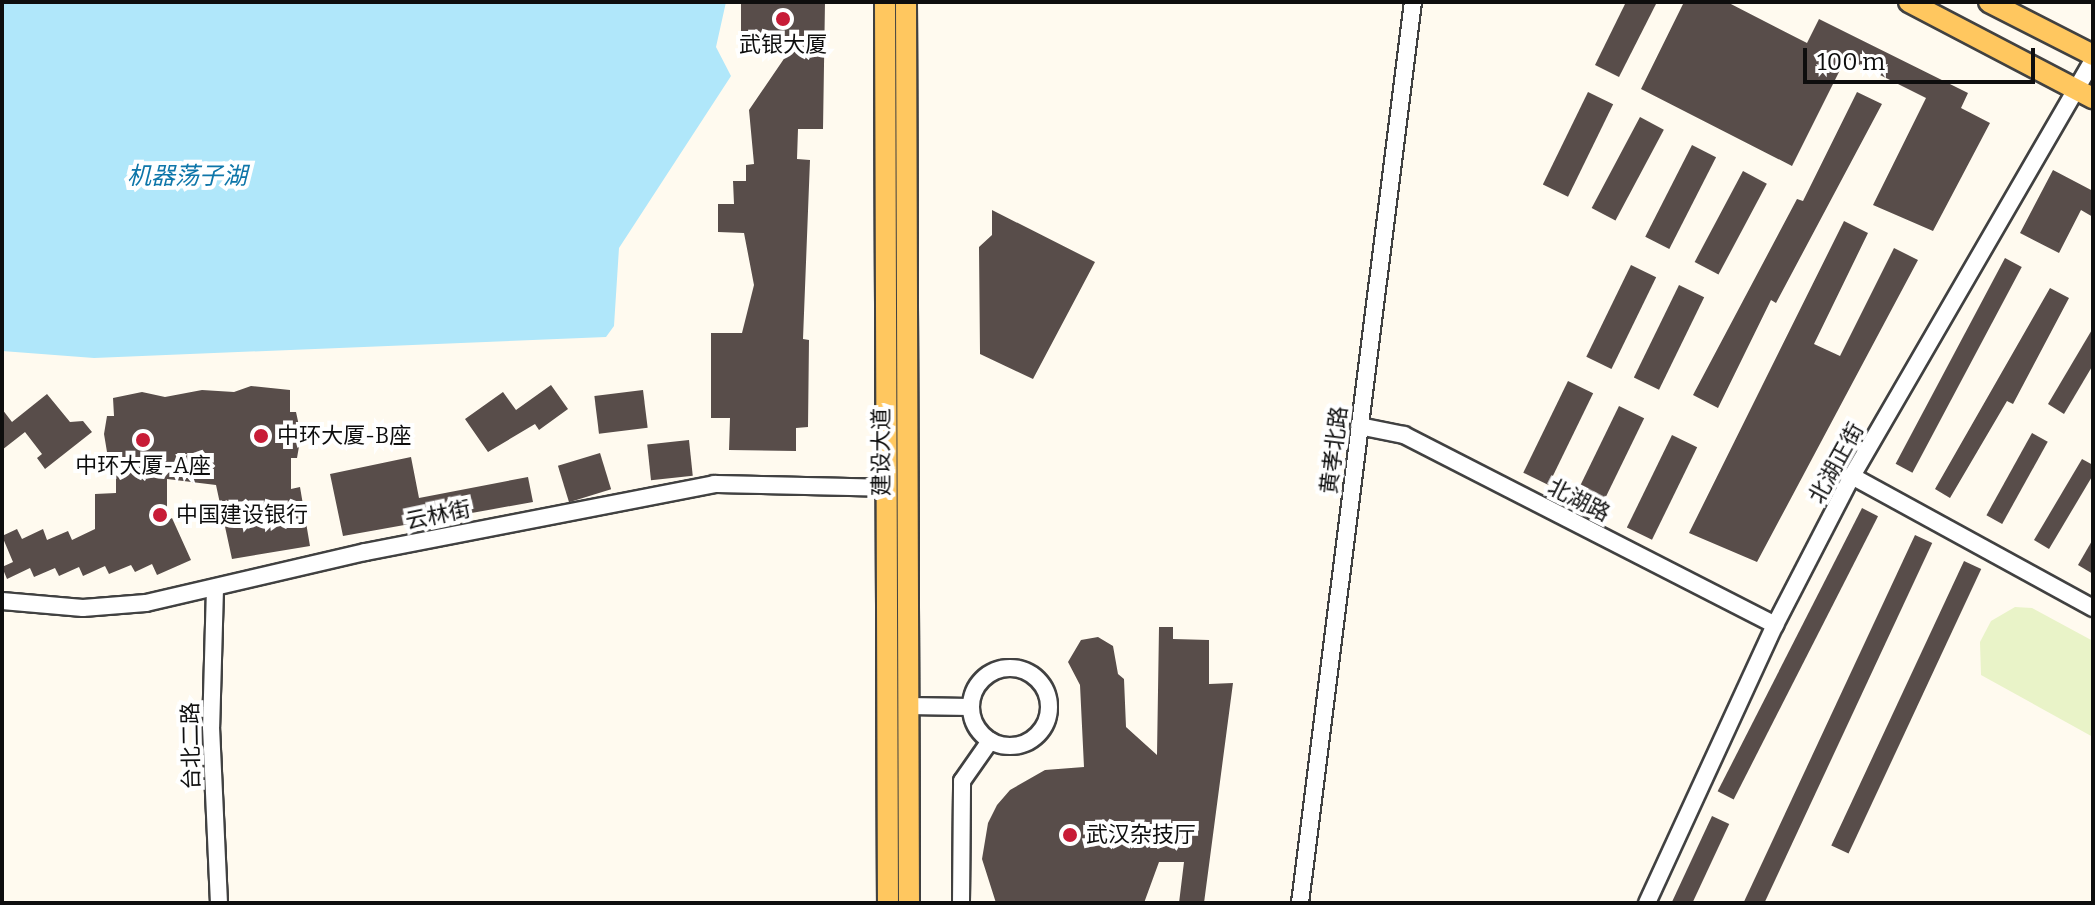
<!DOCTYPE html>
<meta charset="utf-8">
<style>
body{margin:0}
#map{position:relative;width:2095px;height:905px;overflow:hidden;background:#fffaef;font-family:Bitter,"Noto Sans SC",serif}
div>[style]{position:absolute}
.pitch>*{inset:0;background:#e9f3c8}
.water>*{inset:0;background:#b0e7fa}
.building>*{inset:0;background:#584d4a;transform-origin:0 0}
.roads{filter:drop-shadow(2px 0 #414141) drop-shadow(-2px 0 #414141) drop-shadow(0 2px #414141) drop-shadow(0 -2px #414141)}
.minor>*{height:16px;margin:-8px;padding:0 8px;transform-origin:8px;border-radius:8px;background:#fff}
.minor>.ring{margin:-8px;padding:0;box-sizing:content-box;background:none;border:16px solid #fff;border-radius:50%}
.major>*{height:20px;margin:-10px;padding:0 10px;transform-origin:10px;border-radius:10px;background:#ffc75f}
.dots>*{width:22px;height:22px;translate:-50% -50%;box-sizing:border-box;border:4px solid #fff;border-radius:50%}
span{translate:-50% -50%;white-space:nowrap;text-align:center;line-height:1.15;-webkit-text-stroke:8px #fff;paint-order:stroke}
.poi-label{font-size:22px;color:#0e0e0e}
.left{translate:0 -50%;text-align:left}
.street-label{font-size:22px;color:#0e0e0e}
.water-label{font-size:24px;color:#0e76a9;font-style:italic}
.frame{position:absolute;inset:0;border:4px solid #0e0e0e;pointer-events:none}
.scale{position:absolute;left:1803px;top:48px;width:232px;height:36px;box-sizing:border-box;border:4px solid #0e0e0e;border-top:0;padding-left:10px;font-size:24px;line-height:28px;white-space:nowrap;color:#0e0e0e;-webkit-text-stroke:6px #fff;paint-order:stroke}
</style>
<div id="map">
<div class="pitch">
<div style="clip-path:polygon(2015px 607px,2032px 608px,2093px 641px,2093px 737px,1981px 675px,1980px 642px,1991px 621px)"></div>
</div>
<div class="water">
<div style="clip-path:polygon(2px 2px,726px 2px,716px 47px,731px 76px,619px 248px,614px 326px,606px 337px,94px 358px,2px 351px)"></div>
</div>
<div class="building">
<div style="clip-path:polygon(741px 2px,825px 2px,823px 129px,798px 129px,797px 159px,810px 160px,803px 339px,809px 340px,808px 427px,796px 428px,796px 451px,729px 450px,730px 418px,711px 418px,711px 333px,742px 333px,754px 285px,744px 233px,718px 232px,718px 204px,734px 204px,733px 181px,746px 181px,746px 165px,754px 164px,749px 110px,792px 47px,754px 46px,741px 35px)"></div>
<div style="clip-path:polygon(1626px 2px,1657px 2px,1619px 77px,1595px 65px)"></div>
<div style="clip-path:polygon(1684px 2px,1727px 2px,1807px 43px,1819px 19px,1968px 93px,1961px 108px,1990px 123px,1933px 231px,1873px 205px,1926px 98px,1846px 58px,1792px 166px,1641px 89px)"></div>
<div style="left:1588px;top:92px;width:28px;height:103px;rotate:26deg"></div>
<div style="clip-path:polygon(1857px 92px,1882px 104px,1776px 303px,1771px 300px,1718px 408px,1693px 395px,1797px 199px,1803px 201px)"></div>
<div style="left:1640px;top:117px;width:27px;height:103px;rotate:28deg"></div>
<div style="left:1692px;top:145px;width:27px;height:103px;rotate:27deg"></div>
<div style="clip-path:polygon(2053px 170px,2093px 191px,2093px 217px,2081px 210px,2059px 253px,2020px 233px)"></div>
<div style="left:1743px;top:171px;width:27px;height:103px;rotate:28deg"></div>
<div style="clip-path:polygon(992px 210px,1095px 262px,1033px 379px,980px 354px,979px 247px,992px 235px)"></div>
<div style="clip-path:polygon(1844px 221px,1868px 233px,1814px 344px,1840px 356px,1894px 248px,1918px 260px,1757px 562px,1689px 533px)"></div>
<div style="left:2005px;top:258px;width:19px;height:233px;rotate:28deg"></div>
<div style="left:1631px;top:265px;width:28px;height:102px;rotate:26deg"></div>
<div style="left:1679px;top:285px;width:28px;height:103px;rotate:26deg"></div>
<div style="clip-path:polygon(2050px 288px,2069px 298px,2013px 404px,2007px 401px,1950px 498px,1935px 489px)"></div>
<div style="clip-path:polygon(2093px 328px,2093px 365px,2064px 414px,2048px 404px)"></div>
<div style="left:1568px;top:381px;width:28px;height:102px;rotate:26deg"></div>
<div style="clip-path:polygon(551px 385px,568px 409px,539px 430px,535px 424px,488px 452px,465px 419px,503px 392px,516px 410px)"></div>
<div style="clip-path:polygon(251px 386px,290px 390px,290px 412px,296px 412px,301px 435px,297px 458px,291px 458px,291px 489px,300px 487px,310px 546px,232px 559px,216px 485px,167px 479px,167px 521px,172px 518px,191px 560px,157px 575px,152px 564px,135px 572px,131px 565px,109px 574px,105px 566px,83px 576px,79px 567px,59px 576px,55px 568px,34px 577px,30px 568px,7px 579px,2px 567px,13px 562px,2px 536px,17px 529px,22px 539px,43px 529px,47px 540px,68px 531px,72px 540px,95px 529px,95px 494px,116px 493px,116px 464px,109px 464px,104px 434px,107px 416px,114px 416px,113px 398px,142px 392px,165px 397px,202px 390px,234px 392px)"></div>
<div style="left:643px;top:390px;width:38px;height:49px;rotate:83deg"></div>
<div style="clip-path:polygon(47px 394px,70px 422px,83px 421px,92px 432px,45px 469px,37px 458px,42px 454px,25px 432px,2px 450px,2px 409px,12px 422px)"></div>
<div style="left:1619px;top:406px;width:28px;height:102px;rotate:26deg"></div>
<div style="left:2032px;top:433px;width:18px;height:94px;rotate:29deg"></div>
<div style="left:1672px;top:435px;width:28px;height:103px;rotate:26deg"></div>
<div style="left:689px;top:440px;width:36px;height:42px;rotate:84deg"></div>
<div style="left:600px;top:453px;width:38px;height:44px;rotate:73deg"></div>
<div style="clip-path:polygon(411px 457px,419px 498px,528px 477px,533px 502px,343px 536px,330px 474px)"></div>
<div style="clip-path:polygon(2082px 459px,2093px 465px,2093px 475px,2049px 549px,2034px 540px)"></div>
<div style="left:1862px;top:508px;width:18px;height:318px;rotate:27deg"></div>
<div style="left:1915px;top:535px;width:19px;height:409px;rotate:25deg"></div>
<div style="clip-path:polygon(2093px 539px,2093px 574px,2078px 565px)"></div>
<div style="left:1964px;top:561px;width:19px;height:314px;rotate:25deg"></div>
<div style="clip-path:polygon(1159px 627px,1173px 627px,1173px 639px,1209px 640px,1209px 684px,1233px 683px,1204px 903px,1179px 903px,1184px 862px,1159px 862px,1144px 903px,996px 903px,982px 859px,988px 823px,997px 805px,1010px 790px,1045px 770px,1084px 767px,1080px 685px,1068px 662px,1081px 640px,1098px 637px,1113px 646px,1118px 674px,1124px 679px,1126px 727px,1157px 755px)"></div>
<div style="left:1712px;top:816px;width:19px;height:97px;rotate:25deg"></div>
</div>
<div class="roads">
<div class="minor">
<div style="left:1359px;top:426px;width:46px;rotate:11.3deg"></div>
<div style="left:1404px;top:435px;width:417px;rotate:27.1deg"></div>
<div style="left:1852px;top:476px;width:275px;rotate:28.7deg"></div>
<div style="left:215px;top:588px;width:139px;rotate:91.6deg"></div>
<div style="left:211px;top:727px;width:176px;rotate:87.4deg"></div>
<div style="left:2px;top:601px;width:81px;rotate:4.9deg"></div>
<div style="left:83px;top:608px;width:63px;rotate:-4.5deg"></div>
<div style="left:146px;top:603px;width:225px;rotate:-13.1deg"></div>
<div style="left:365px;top:552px;width:356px;rotate:-11deg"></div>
<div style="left:714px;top:484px;width:172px;rotate:1.3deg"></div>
<div class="ring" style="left:971px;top:668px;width:62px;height:62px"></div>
<div style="left:908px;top:706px;width:62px;rotate:0.9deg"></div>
<div style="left:961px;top:903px;width:122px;rotate:-89.5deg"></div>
<div style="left:962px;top:781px;width:49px;rotate:-55deg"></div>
<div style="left:1300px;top:903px;width:908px;rotate:-82.85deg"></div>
<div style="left:1647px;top:903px;width:306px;rotate:-65.3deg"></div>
<div style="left:1775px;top:625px;width:168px;rotate:-62.7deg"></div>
<div style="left:1852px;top:476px;width:481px;rotate:-59.9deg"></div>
</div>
<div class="major">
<div style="left:885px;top:2px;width:901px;rotate:89.81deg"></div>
<div style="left:906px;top:2px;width:901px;rotate:89.81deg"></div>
<div style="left:1909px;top:2px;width:208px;rotate:27.6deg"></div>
<div style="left:1989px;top:2px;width:117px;rotate:27deg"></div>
</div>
</div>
<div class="dots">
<div style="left:783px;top:19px;background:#c81c37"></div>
<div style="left:261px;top:436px;background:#c81c37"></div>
<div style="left:143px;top:440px;background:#c81c37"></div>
<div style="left:160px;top:515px;background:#c81c37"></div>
<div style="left:1070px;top:835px;background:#c81c37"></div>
</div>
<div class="poi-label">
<span style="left:783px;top:45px">武银大厦</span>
<span class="left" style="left:277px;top:436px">中环大厦-B座</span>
<span style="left:143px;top:466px">中环大厦-A座</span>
<span class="left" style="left:176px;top:515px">中国建设银行</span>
<span class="left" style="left:1086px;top:835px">武汉杂技厅</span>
</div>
<div class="street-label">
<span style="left:1334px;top:450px;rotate:-83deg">黄孝北路</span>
<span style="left:881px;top:452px;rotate:-90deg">建设大道</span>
<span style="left:1836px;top:463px;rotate:-61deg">北湖正街</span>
<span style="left:1579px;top:500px;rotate:27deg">北湖路</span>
<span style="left:438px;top:515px;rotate:-12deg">云林街</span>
<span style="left:191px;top:746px;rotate:-91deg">台北二路</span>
</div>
<div class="water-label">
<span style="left:187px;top:177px">机器荡子湖</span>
</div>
<div class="frame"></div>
<div class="scale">100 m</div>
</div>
